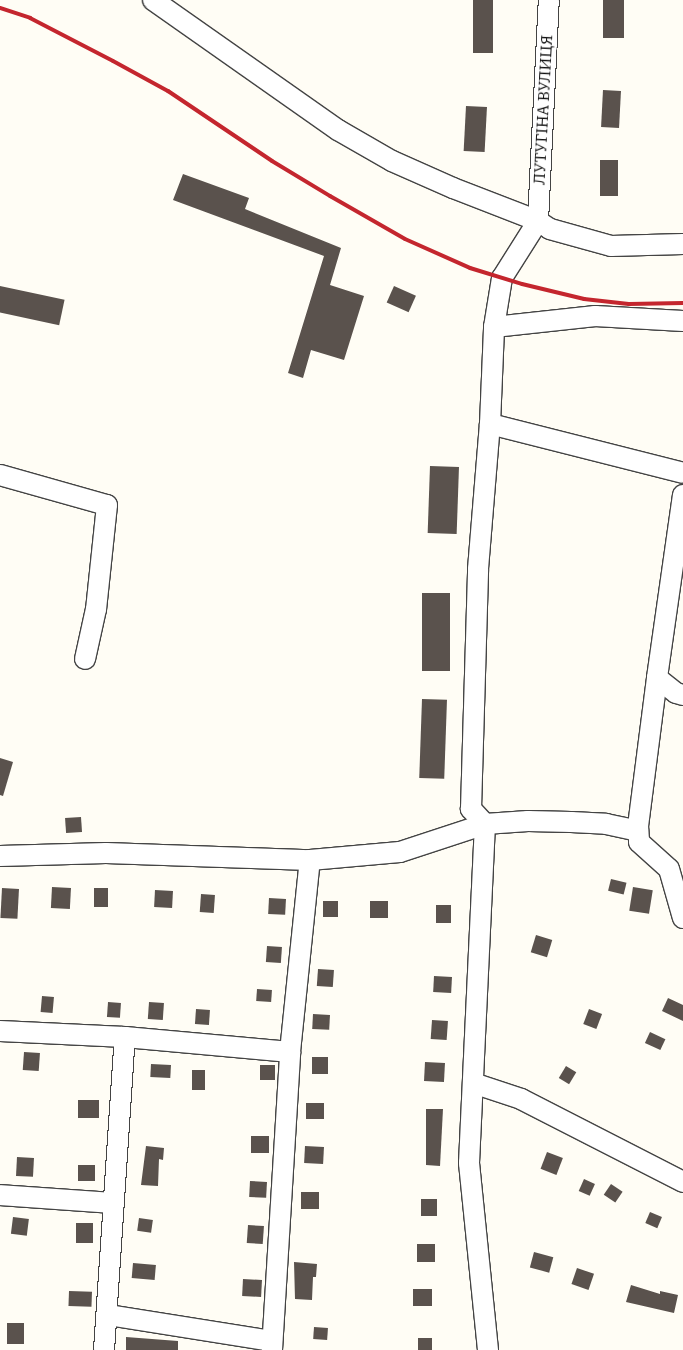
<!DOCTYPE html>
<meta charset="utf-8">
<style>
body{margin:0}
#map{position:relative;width:683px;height:1350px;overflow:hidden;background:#fffdf5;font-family:"Roboto Serif",serif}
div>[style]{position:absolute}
.building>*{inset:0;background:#5a524d;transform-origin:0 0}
.roads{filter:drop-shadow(1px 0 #444) drop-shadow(-1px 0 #444) drop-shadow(0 1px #444) drop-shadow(0 -1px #444)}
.minor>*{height:20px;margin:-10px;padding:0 10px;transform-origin:10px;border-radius:10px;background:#fff}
.rail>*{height:4px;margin:-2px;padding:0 2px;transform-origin:2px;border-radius:2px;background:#c4262e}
span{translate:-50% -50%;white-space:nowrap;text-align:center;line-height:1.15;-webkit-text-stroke:5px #fff;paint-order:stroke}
.street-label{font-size:15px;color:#111}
</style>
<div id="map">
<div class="building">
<div style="left:473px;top:0;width:20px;height:53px"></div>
<div style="left:603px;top:0;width:21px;height:38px"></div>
<div style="left:603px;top:90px;width:18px;height:37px;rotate:3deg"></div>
<div style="left:466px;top:106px;width:21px;height:45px;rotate:3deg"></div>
<div style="left:600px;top:160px;width:18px;height:36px"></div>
<div style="clip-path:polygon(183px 174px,249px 198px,245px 209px,341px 248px,330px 285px,364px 296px,344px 360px,311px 350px,303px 378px,288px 373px,324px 256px,173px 200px)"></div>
<div style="left:0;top:286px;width:66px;height:26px;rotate:12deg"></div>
<div style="left:394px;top:286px;width:24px;height:18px;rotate:24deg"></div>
<div style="left:430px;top:466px;width:29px;height:67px;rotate:2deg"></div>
<div style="left:422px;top:593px;width:28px;height:78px"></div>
<div style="left:422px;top:699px;width:25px;height:79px;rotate:2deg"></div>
<div style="clip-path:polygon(0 758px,13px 762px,3px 796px,0 795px)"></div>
<div style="left:81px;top:817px;width:15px;height:16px;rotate:86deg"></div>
<div style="left:611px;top:879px;width:16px;height:12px;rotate:14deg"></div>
<div style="left:52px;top:887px;width:19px;height:21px;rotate:3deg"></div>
<div style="left:633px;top:887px;width:20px;height:24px;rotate:9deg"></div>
<div style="left:2px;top:888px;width:17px;height:30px;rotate:3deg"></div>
<div style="left:94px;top:888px;width:14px;height:19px"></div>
<div style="left:155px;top:890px;width:18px;height:17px;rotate:3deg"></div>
<div style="left:201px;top:894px;width:14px;height:18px;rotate:4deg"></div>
<div style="left:269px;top:898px;width:17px;height:16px;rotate:3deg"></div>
<div style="left:323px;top:901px;width:15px;height:16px"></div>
<div style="left:370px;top:901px;width:18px;height:17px"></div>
<div style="left:436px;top:905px;width:15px;height:18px"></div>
<div style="left:536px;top:935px;width:17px;height:18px;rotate:17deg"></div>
<div style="left:267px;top:946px;width:15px;height:16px;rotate:4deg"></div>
<div style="left:318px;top:969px;width:16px;height:17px;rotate:4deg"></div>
<div style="left:434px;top:976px;width:18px;height:16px;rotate:3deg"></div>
<div style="left:257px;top:989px;width:15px;height:12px;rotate:4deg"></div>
<div style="left:42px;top:996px;width:12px;height:16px;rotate:5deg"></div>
<div style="clip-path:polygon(668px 998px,683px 1005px,683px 1021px,662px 1011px)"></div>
<div style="left:108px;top:1002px;width:13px;height:15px;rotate:4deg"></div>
<div style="left:149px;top:1002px;width:15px;height:17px;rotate:4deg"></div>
<div style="left:196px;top:1009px;width:14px;height:15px;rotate:4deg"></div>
<div style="left:589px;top:1009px;width:14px;height:16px;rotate:21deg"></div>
<div style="left:313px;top:1014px;width:17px;height:15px;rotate:3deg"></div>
<div style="left:432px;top:1020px;width:16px;height:19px;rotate:4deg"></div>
<div style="left:650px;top:1032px;width:17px;height:12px;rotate:25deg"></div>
<div style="left:24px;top:1052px;width:16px;height:18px;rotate:4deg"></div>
<div style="left:312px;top:1057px;width:16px;height:17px"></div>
<div style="left:425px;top:1062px;width:20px;height:19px;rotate:3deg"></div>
<div style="left:151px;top:1064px;width:20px;height:13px;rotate:3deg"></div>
<div style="left:260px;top:1065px;width:15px;height:15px"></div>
<div style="left:566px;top:1066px;width:12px;height:14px;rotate:31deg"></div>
<div style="left:192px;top:1070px;width:13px;height:20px"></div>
<div style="left:99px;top:1100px;width:18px;height:21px;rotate:90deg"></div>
<div style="left:306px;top:1103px;width:18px;height:16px"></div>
<div style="clip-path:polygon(426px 1109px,443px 1109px,440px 1166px,426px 1165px)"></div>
<div style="left:251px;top:1136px;width:18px;height:17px"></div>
<div style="clip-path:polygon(146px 1146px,164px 1148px,163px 1160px,159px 1159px,158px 1186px,141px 1185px)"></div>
<div style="left:305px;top:1146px;width:19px;height:17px;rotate:3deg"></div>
<div style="left:547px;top:1152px;width:17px;height:18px;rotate:21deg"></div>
<div style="left:17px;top:1157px;width:17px;height:19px;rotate:3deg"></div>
<div style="left:78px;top:1165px;width:17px;height:16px"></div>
<div style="left:584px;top:1179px;width:12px;height:13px;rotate:24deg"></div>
<div style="left:250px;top:1181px;width:17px;height:16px;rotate:3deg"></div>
<div style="left:611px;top:1184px;width:14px;height:13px;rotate:34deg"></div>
<div style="left:301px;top:1192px;width:18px;height:17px"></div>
<div style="left:437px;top:1199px;width:17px;height:16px;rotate:90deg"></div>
<div style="left:650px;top:1212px;width:13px;height:12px;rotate:23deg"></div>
<div style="left:13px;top:1217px;width:16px;height:17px;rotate:7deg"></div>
<div style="left:139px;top:1218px;width:14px;height:13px;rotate:8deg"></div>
<div style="left:76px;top:1223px;width:17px;height:20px"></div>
<div style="left:248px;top:1225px;width:16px;height:18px;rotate:4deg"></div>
<div style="left:417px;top:1244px;width:18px;height:18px"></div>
<div style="left:534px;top:1252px;width:20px;height:16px;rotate:15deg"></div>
<div style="clip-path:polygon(294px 1262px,317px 1264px,316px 1277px,313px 1277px,312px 1300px,295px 1299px)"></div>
<div style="left:133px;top:1263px;width:23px;height:15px;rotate:5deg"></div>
<div style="left:577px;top:1268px;width:18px;height:17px;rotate:19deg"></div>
<div style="left:243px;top:1279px;width:19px;height:17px;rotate:3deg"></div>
<div style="clip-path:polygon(631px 1285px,660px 1294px,660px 1291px,678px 1295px,674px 1313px,626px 1302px)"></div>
<div style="left:413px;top:1289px;width:19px;height:17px"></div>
<div style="left:69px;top:1291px;width:23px;height:15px;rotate:2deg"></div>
<div style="left:7px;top:1323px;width:17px;height:21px"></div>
<div style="left:314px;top:1327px;width:14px;height:12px;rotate:4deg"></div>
<div style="clip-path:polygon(126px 1337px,178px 1341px,178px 1350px,126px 1350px)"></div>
<div style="left:418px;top:1338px;width:14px;height:12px"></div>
</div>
<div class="roads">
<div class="minor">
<div style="left:153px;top:0;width:226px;rotate:35.1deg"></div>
<div style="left:338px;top:130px;width:62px;rotate:29.9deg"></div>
<div style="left:392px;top:161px;width:67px;rotate:23.9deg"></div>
<div style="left:453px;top:188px;width:91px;rotate:21.2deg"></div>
<div style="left:538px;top:221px;width:14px;rotate:34deg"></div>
<div style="left:550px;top:229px;width:63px;rotate:15.6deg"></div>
<div style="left:611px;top:246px;width:72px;rotate:-1.6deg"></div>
<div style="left:494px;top:327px;width:102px;rotate:-6.2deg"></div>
<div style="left:595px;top:316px;width:88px;rotate:3.3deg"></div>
<div style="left:490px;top:424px;width:199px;rotate:14.2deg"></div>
<div style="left:0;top:475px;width:111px;rotate:15.7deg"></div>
<div style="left:107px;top:505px;width:105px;rotate:96deg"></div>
<div style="left:96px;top:609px;width:51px;rotate:102.4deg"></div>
<div style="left:683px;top:495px;width:185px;rotate:98.1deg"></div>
<div style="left:657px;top:678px;width:24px;rotate:38deg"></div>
<div style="left:676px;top:693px;width:7px;rotate:16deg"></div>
<div style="left:657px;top:678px;width:149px;rotate:97.3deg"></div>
<div style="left:638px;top:826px;width:16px;rotate:86deg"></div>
<div style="left:639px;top:842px;width:40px;rotate:42deg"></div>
<div style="left:669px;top:869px;width:51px;rotate:74.1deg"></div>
<div style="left:0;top:856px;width:106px;rotate:-1.6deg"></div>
<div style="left:106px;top:853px;width:204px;rotate:2deg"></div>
<div style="left:0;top:1031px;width:125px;rotate:2.7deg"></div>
<div style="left:125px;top:1037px;width:166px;rotate:5.2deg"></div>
<div style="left:473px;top:1083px;width:51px;rotate:18.4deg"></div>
<div style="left:521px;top:1099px;width:182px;rotate:27.1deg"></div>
<div style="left:0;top:1195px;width:114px;rotate:4deg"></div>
<div style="left:108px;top:1315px;width:166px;rotate:9deg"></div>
<div style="left:104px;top:1350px;width:314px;rotate:-86.2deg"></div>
<div style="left:272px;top:1350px;width:299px;rotate:-86.5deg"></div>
<div style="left:290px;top:1052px;width:193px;rotate:-84.1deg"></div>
<div style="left:310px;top:860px;width:90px;rotate:-5.1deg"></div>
<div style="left:400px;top:852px;width:89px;rotate:-18.2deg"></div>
<div style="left:485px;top:824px;width:43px;rotate:-4deg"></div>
<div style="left:528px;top:821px;width:43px;rotate:1.3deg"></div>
<div style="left:571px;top:822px;width:35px;rotate:3deg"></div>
<div style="left:606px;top:824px;width:33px;rotate:12deg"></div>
<div style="left:488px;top:1350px;width:188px;rotate:-95.8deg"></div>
<div style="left:469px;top:1163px;width:339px;rotate:-87.3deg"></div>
<div style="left:485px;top:824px;width:21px;rotate:-133deg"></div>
<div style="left:471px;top:809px;width:240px;rotate:-88.3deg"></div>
<div style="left:478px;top:569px;width:145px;rotate:-85.3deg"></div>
<div style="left:490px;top:424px;width:97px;rotate:-87.6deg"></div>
<div style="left:494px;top:327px;width:50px;rotate:-80.7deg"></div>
<div style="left:502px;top:278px;width:67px;rotate:-57.7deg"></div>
<div style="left:538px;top:221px;width:221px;rotate:-87.2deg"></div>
</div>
</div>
<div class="rail">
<div style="left:0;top:8px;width:32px;rotate:18deg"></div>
<div style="left:30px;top:18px;width:93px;rotate:27.4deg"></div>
<div style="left:113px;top:61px;width:63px;rotate:28.6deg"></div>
<div style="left:168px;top:91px;width:125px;rotate:33.9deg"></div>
<div style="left:272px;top:161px;width:68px;rotate:31.1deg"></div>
<div style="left:330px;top:196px;width:86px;rotate:29.8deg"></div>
<div style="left:405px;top:239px;width:71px;rotate:24deg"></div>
<div style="left:470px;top:268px;width:54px;rotate:17.1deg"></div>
<div style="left:522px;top:284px;width:64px;rotate:13.6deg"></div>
<div style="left:584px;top:299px;width:45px;rotate:6.3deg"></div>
<div style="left:629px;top:304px;width:54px;rotate:-1.1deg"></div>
</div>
<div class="street-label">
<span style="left:544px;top:110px;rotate:-87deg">ЛУТУГІНА ВУЛИЦЯ</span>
</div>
</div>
